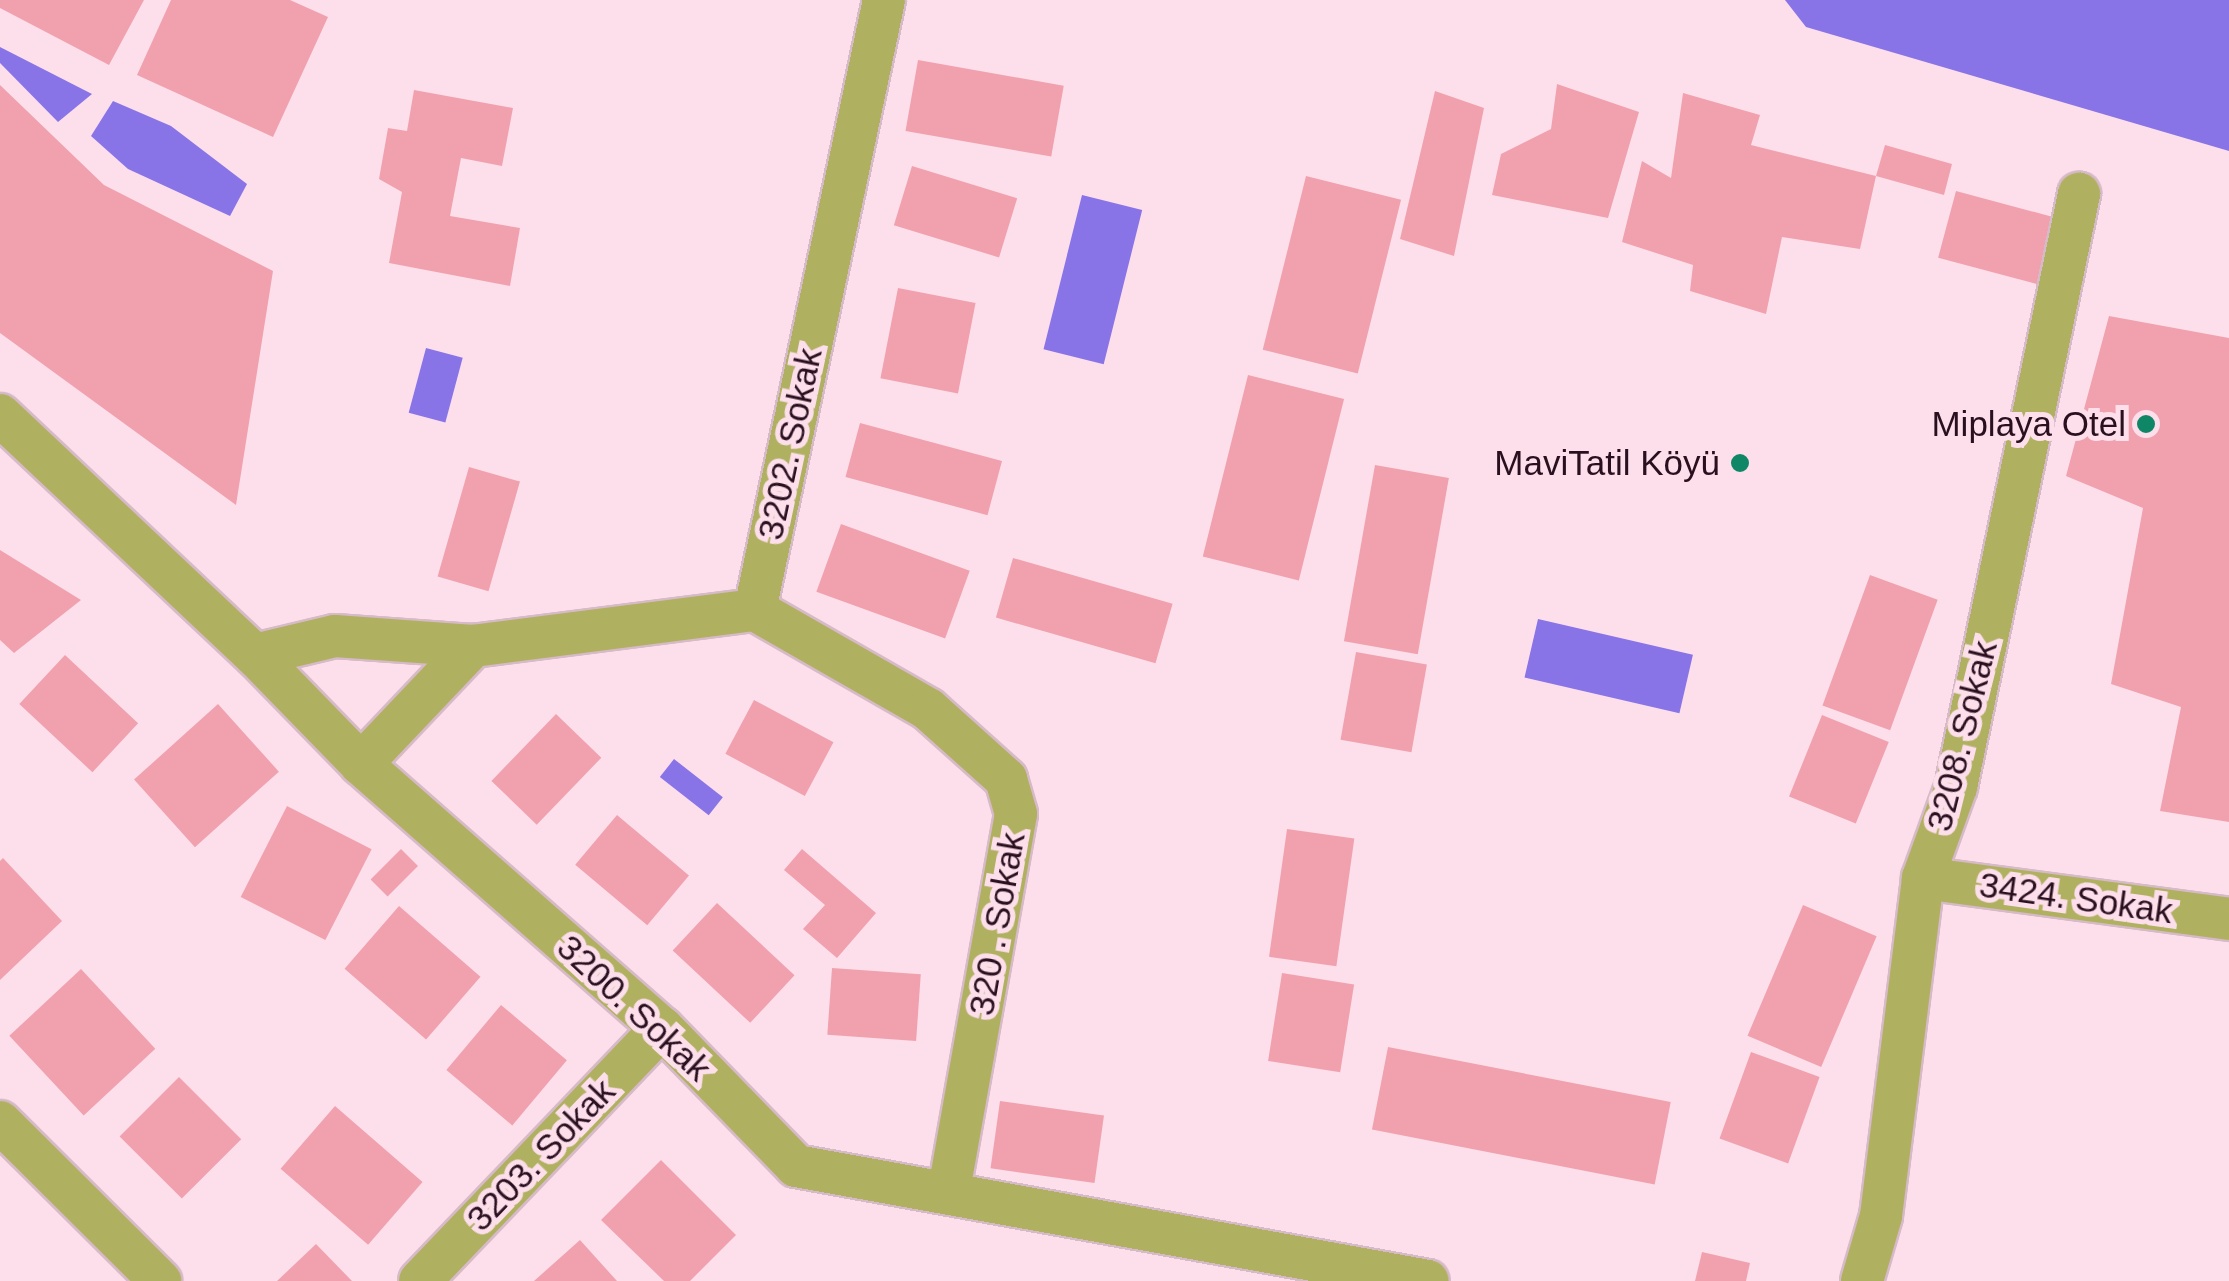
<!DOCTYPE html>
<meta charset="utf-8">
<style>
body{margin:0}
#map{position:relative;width:2229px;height:1281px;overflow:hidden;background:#fddfec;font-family:Helvetica,sans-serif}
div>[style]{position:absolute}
.water>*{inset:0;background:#8874e7;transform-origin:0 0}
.building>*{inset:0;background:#f1a1ae;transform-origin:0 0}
.roads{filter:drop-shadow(2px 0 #d7bac7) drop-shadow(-2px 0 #d7bac7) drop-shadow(0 2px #d7bac7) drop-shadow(0 -2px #d7bac7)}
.minor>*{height:42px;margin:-21px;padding:0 21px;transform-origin:21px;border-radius:21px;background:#b0b061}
.dots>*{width:28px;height:28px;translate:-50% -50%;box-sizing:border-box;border:5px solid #fddfec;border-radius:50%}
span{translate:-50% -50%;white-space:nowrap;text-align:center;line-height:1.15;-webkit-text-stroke:10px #fddfec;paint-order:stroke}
.poi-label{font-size:35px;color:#2a101e}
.right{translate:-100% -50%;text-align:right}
.street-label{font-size:35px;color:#2a101e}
</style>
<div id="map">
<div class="water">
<div style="clip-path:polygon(1785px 0,2229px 0,2229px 151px,1806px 27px)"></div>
<div style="clip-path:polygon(0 47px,92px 94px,58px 122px,0 63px)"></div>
<div style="clip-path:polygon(113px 101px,171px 126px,247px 184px,230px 216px,128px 169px,91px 136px)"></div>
<div style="left:1082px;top:195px;width:62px;height:159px;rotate:14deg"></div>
<div style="left:426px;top:348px;width:38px;height:67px;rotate:15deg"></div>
<div style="left:1538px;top:619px;width:159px;height:60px;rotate:13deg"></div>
<div style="left:674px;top:759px;width:62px;height:23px;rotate:38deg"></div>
</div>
<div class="building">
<div style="clip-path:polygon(0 0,144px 0,109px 65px,0 8px)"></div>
<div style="clip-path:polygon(171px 0,290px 0,328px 17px,273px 137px,137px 75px)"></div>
<div style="left:918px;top:60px;width:148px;height:72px;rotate:10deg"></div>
<div style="clip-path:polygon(1557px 84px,1639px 112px,1608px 218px,1492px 195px,1501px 154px,1551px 129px)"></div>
<div style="clip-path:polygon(0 85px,104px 185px,273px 271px,236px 505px,0 333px)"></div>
<div style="clip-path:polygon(414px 90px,513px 108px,502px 166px,461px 158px,450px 216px,520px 228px,510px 286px,389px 263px,402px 192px,379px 179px,388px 128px,407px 131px)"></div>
<div style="clip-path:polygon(1435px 91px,1484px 108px,1454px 256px,1400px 239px)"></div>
<div style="clip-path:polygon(1683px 93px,1760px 115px,1751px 145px,1876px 176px,1885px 145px,1952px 164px,1944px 195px,1876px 176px,1860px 249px,1782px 237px,1766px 314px,1690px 291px,1693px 265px,1622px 242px,1642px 161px,1671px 178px)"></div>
<div style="left:912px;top:166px;width:110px;height:62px;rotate:17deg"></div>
<div style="left:1306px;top:176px;width:98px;height:179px;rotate:14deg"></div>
<div style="left:1956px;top:191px;width:107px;height:69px;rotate:15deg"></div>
<div style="left:898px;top:288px;width:79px;height:92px;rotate:11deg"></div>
<div style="clip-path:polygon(2109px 316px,2229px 338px,2229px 822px,2160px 811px,2181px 707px,2111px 684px,2143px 508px,2066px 476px)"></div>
<div style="left:1248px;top:375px;width:99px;height:187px;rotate:14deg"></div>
<div style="left:860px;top:423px;width:147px;height:56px;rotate:15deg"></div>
<div style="left:1375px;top:465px;width:75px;height:179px;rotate:10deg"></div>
<div style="left:469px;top:467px;width:53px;height:114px;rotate:16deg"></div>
<div style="left:841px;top:524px;width:137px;height:72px;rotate:20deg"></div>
<div style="clip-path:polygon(0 550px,81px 600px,14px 653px,0 640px)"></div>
<div style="left:1013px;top:558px;width:166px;height:62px;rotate:16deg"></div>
<div style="left:1870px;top:575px;width:72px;height:139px;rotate:20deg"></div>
<div style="left:1356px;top:652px;width:72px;height:89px;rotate:10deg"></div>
<div style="left:65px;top:655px;width:100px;height:67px;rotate:43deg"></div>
<div style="left:754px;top:700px;width:90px;height:61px;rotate:28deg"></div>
<div style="left:218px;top:704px;width:91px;height:113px;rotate:48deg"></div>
<div style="left:556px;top:714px;width:63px;height:93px;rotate:44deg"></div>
<div style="left:1822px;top:715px;width:72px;height:88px;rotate:22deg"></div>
<div style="left:287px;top:806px;width:95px;height:102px;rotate:27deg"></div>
<div style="left:617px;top:815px;width:94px;height:65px;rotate:40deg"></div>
<div style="left:1287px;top:829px;width:68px;height:129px;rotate:8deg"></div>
<div style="left:401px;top:849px;width:24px;height:43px;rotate:45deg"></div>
<div style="clip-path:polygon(802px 849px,876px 913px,837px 958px,803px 929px,825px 905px,784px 870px)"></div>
<div style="clip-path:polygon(3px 858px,62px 921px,0 980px,0 861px)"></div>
<div style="left:717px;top:903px;width:106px;height:65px;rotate:43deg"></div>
<div style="left:1803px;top:905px;width:80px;height:142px;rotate:23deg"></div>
<div style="left:399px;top:906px;width:108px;height:83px;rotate:41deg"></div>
<div style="left:832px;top:968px;width:89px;height:67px;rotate:4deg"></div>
<div style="left:81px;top:969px;width:109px;height:98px;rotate:47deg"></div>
<div style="left:1282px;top:973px;width:73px;height:89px;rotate:9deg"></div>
<div style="left:501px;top:1005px;width:86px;height:85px;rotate:40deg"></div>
<div style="left:1388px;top:1047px;width:288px;height:84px;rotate:11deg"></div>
<div style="left:1751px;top:1052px;width:73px;height:92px;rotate:20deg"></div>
<div style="left:179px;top:1077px;width:88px;height:84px;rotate:45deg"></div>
<div style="left:1000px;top:1101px;width:105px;height:68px;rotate:8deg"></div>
<div style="left:335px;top:1106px;width:116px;height:83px;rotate:41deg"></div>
<div style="clip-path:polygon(661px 1160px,736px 1235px,690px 1281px,664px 1281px,601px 1220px)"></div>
<div style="clip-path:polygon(580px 1240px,617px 1281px,534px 1281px)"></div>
<div style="clip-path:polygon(316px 1244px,352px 1281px,277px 1281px)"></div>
<div style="clip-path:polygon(1702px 1252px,1750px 1263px,1746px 1281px,1695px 1281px)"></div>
</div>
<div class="roads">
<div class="minor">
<div style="left:0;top:415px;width:350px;rotate:43.3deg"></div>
<div style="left:255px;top:655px;width:152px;rotate:45.8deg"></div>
<div style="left:361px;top:764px;width:400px;rotate:41.3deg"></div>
<div style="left:662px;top:1028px;width:192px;rotate:45.8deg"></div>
<div style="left:796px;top:1166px;width:642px;rotate:10.31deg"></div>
<div style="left:755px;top:610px;width:199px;rotate:29.8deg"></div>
<div style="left:928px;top:709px;width:105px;rotate:41.9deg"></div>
<div style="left:1006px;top:779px;width:36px;rotate:74deg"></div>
<div style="left:1016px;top:814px;width:383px;rotate:100.1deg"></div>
<div style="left:255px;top:655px;width:82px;rotate:-13.4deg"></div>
<div style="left:335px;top:636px;width:138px;rotate:4.1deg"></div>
<div style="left:361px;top:764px;width:163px;rotate:-46.5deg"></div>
<div style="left:473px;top:646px;width:284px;rotate:-7.3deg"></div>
<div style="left:755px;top:610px;width:623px;rotate:-78.06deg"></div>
<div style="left:1923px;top:878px;width:309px;rotate:7.6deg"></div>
<div style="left:0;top:1122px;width:226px;rotate:44.8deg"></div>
<div style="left:420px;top:1281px;width:350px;rotate:-46.3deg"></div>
<div style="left:1862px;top:1281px;width:68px;rotate:-73.7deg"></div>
<div style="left:1881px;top:1216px;width:341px;rotate:-82.9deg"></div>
<div style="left:1923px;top:878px;width:97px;rotate:-70.1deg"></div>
<div style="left:1956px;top:787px;width:606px;rotate:-78.28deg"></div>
</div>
</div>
<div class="dots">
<div style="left:2146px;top:424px;background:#0f8767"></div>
<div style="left:1740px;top:463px;background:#0f8767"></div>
</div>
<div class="poi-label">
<span class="right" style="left:2126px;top:424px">Miplaya Otel</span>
<span class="right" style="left:1720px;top:463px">MaviTatil Köyü</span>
</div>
<div class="street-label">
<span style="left:790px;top:444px;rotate:-78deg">3202. Sokak</span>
<span style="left:1962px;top:736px;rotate:-76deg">3208. Sokak</span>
<span style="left:2076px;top:898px;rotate:8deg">3424. Sokak</span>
<span style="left:997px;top:924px;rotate:-80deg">320 . Sokak</span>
<span style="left:634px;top:1008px;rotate:43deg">3200. Sokak</span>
<span style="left:541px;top:1155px;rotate:-46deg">3203. Sokak</span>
</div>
</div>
